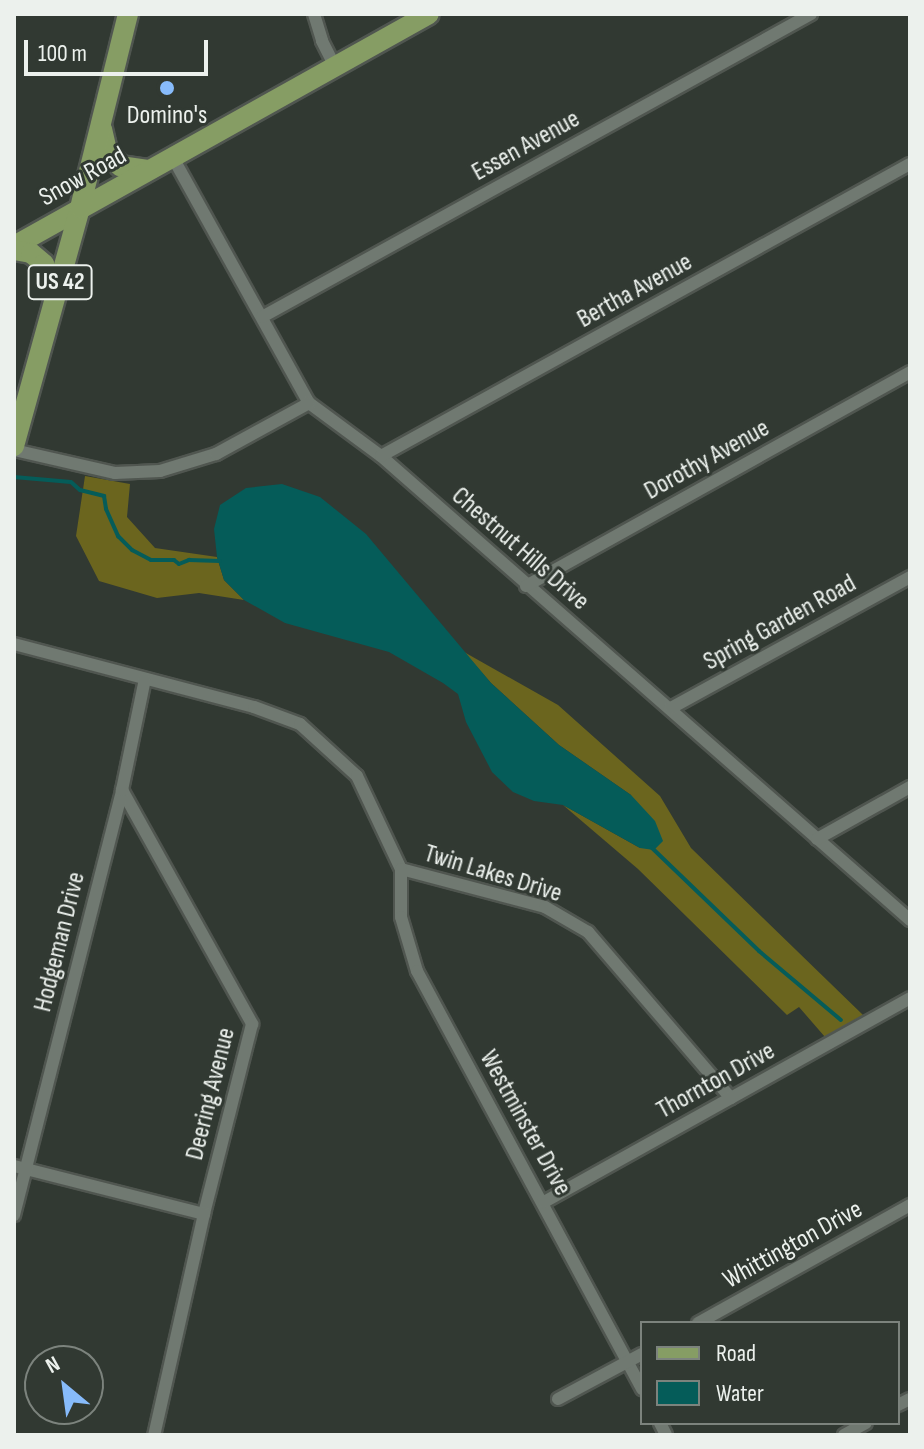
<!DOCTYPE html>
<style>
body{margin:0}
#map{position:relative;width:924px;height:1449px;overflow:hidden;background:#313932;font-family:"Sofia Sans Condensed",sans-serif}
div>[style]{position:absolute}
.forest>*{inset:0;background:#6b651e}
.water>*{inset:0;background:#055c59}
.stream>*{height:4px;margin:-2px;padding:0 2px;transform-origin:2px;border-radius:2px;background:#055c59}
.roads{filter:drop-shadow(2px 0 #505650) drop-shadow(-2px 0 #505650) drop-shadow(0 2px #505650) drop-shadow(0 -2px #505650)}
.street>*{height:12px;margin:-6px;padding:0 6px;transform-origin:6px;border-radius:6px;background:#707971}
.primary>*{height:20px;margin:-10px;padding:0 10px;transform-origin:10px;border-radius:10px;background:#869d64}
.dots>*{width:22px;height:22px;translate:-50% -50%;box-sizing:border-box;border:4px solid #313932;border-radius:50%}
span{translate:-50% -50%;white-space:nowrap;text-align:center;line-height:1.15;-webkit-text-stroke:6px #313932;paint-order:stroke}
.shield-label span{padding:2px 6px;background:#313932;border:2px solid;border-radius:6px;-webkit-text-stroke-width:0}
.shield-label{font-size:24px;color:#ecf1ed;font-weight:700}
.poi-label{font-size:26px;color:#ecf1ed}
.street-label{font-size:26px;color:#ecf1ed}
.frame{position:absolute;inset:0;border:16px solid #ecf1ed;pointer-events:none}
.legend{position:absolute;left:640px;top:1321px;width:260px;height:104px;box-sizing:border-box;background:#313932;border:2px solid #7c837d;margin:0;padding:10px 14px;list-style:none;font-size:24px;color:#ecf1ed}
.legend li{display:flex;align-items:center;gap:16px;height:40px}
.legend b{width:40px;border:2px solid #7c837d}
.north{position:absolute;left:24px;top:1345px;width:80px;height:80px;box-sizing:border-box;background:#313932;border:2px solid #7c837d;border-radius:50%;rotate:331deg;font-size:22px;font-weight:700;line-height:32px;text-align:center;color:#ecf1ed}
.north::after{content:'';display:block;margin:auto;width:28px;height:36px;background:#87bbfb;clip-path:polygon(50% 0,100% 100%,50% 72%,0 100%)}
.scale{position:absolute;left:24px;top:40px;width:184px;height:36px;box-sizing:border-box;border:4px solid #ecf1ed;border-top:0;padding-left:10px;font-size:24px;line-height:28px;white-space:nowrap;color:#ecf1ed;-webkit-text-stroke:6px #313932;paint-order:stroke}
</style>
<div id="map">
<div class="forest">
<div style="clip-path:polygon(85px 476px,130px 484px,127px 517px,155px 548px,217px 557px,224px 580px,244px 600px,199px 593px,157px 598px,99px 581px,76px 536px)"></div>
<div style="clip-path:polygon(464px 652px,558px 705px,660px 796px,691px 848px,863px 1015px,825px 1037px,799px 1007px,787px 1015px,638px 869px,563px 805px,640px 848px,631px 795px,559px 745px,491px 683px)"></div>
</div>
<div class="water">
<div style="clip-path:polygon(282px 484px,320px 497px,366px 534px,491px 683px,559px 745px,631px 795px,655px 821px,663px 841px,654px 850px,640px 848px,563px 805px,534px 801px,513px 792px,492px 772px,466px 722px,458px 694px,443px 683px,389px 652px,285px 623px,244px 600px,224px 580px,217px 557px,214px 529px,220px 505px,246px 488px)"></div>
</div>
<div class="stream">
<div style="left:14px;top:477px;width:57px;rotate:5deg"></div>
<div style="left:71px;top:482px;width:12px;rotate:42deg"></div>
<div style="left:80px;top:490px;width:25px;rotate:14deg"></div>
<div style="left:104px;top:496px;width:13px;rotate:81deg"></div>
<div style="left:106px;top:509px;width:30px;rotate:66deg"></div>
<div style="left:118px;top:536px;width:20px;rotate:45deg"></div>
<div style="left:132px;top:550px;width:21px;rotate:28deg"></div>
<div style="left:151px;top:560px;width:23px"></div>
<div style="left:174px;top:560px;width:6px;rotate:39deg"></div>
<div style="left:179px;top:564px;width:11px;rotate:-22deg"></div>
<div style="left:189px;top:560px;width:31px;rotate:2deg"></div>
<div style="left:651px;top:847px;width:150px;rotate:43.9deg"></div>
<div style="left:759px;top:951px;width:107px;rotate:40.1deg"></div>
</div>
<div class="roads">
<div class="street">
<div style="left:314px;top:14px;width:28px;rotate:73deg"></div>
<div style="left:322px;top:41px;width:28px;rotate:63deg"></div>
<div style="left:172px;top:156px;width:282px;rotate:61deg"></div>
<div style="left:309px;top:403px;width:89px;rotate:36.4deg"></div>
<div style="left:381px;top:456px;width:704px;rotate:41.25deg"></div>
<div style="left:262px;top:317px;width:627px;rotate:-28.89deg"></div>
<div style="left:14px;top:450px;width:104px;rotate:12.8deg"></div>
<div style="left:115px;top:473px;width:45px;rotate:-2.5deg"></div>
<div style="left:160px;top:471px;width:59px;rotate:-16.9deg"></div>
<div style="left:216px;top:454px;width:106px;rotate:-28.7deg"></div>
<div style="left:381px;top:456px;width:604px;rotate:-28.9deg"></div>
<div style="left:526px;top:586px;width:440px;rotate:-29.1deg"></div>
<div style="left:14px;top:644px;width:248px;rotate:14.7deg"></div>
<div style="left:254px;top:707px;width:49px;rotate:20.3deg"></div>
<div style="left:300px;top:724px;width:77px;rotate:42.4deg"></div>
<div style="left:357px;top:776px;width:103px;rotate:64.7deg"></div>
<div style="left:401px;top:869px;width:149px;rotate:14.8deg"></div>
<div style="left:545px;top:907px;width:50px;rotate:30.2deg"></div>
<div style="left:588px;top:932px;width:219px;rotate:49.3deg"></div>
<div style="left:671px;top:708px;width:273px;rotate:-28.7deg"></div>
<div style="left:122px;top:790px;width:268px;rotate:60.9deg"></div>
<div style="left:252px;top:1024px;width:196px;rotate:104.2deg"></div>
<div style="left:204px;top:1214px;width:227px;rotate:102.7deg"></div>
<div style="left:817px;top:839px;width:107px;rotate:-29.2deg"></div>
<div style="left:401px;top:869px;width:48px;rotate:90deg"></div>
<div style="left:401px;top:917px;width:56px;rotate:73.5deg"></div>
<div style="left:417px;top:971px;width:475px;rotate:61.7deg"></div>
<div style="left:14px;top:1166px;width:196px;rotate:14.2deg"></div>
<div style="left:544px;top:1202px;width:419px;rotate:-29.1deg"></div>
<div style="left:14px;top:1215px;width:439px;rotate:-75.7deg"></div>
<div style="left:122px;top:790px;width:113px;rotate:-78.3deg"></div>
<div style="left:698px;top:1323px;width:243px;rotate:-29.1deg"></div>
<div style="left:558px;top:1399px;width:95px;rotate:-28.2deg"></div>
<div style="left:898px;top:1405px;width:13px;rotate:-27deg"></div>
<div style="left:660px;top:1423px;width:13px;rotate:63deg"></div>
<div style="left:844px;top:1435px;width:25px;rotate:-29deg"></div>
</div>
<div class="primary">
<div style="left:102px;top:129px;width:22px;rotate:77deg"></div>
<div style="left:107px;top:150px;width:21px;rotate:51deg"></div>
<div style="left:120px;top:166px;width:28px;rotate:8deg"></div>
<div style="left:14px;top:246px;width:475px;rotate:-29.2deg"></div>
<div style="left:14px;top:250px;width:17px;rotate:10deg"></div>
<div style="left:31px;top:253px;width:17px;rotate:40deg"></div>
<div style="left:44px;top:264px;width:33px;rotate:70deg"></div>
<div style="left:14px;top:446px;width:247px;rotate:-74.5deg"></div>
<div style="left:80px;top:208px;width:200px;rotate:-76.1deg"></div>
</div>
</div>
<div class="dots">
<div style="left:167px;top:88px;background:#87bbfb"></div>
</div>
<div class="shield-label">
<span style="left:60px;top:282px">US 42</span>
</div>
<div class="poi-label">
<span style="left:167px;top:116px">Domino's</span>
</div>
<div class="street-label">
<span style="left:526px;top:146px;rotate:-29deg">Essen Avenue</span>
<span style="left:83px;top:177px;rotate:-29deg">Snow Road</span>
<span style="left:635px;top:291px;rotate:-29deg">Bertha Avenue</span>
<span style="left:707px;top:460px;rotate:-29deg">Dorothy Avenue</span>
<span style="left:520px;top:549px;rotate:41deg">Chestnut Hills Drive</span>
<span style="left:780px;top:623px;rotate:-29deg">Spring Garden Road</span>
<span style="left:493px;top:874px;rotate:17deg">Twin Lakes Drive</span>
<span style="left:60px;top:942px;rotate:-76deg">Hodgeman Drive</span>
<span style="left:716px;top:1081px;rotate:-29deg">Thornton Drive</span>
<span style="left:211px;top:1094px;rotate:-76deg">Deering Avenue</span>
<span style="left:525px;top:1123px;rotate:61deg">Westminster Drive</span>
<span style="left:793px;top:1245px;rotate:-29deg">Whittington Drive</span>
</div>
<div class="frame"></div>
<ul class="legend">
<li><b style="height:10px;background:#869d64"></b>Road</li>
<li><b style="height:22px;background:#055c59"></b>Water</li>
</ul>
<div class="north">N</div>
<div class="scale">100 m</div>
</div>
